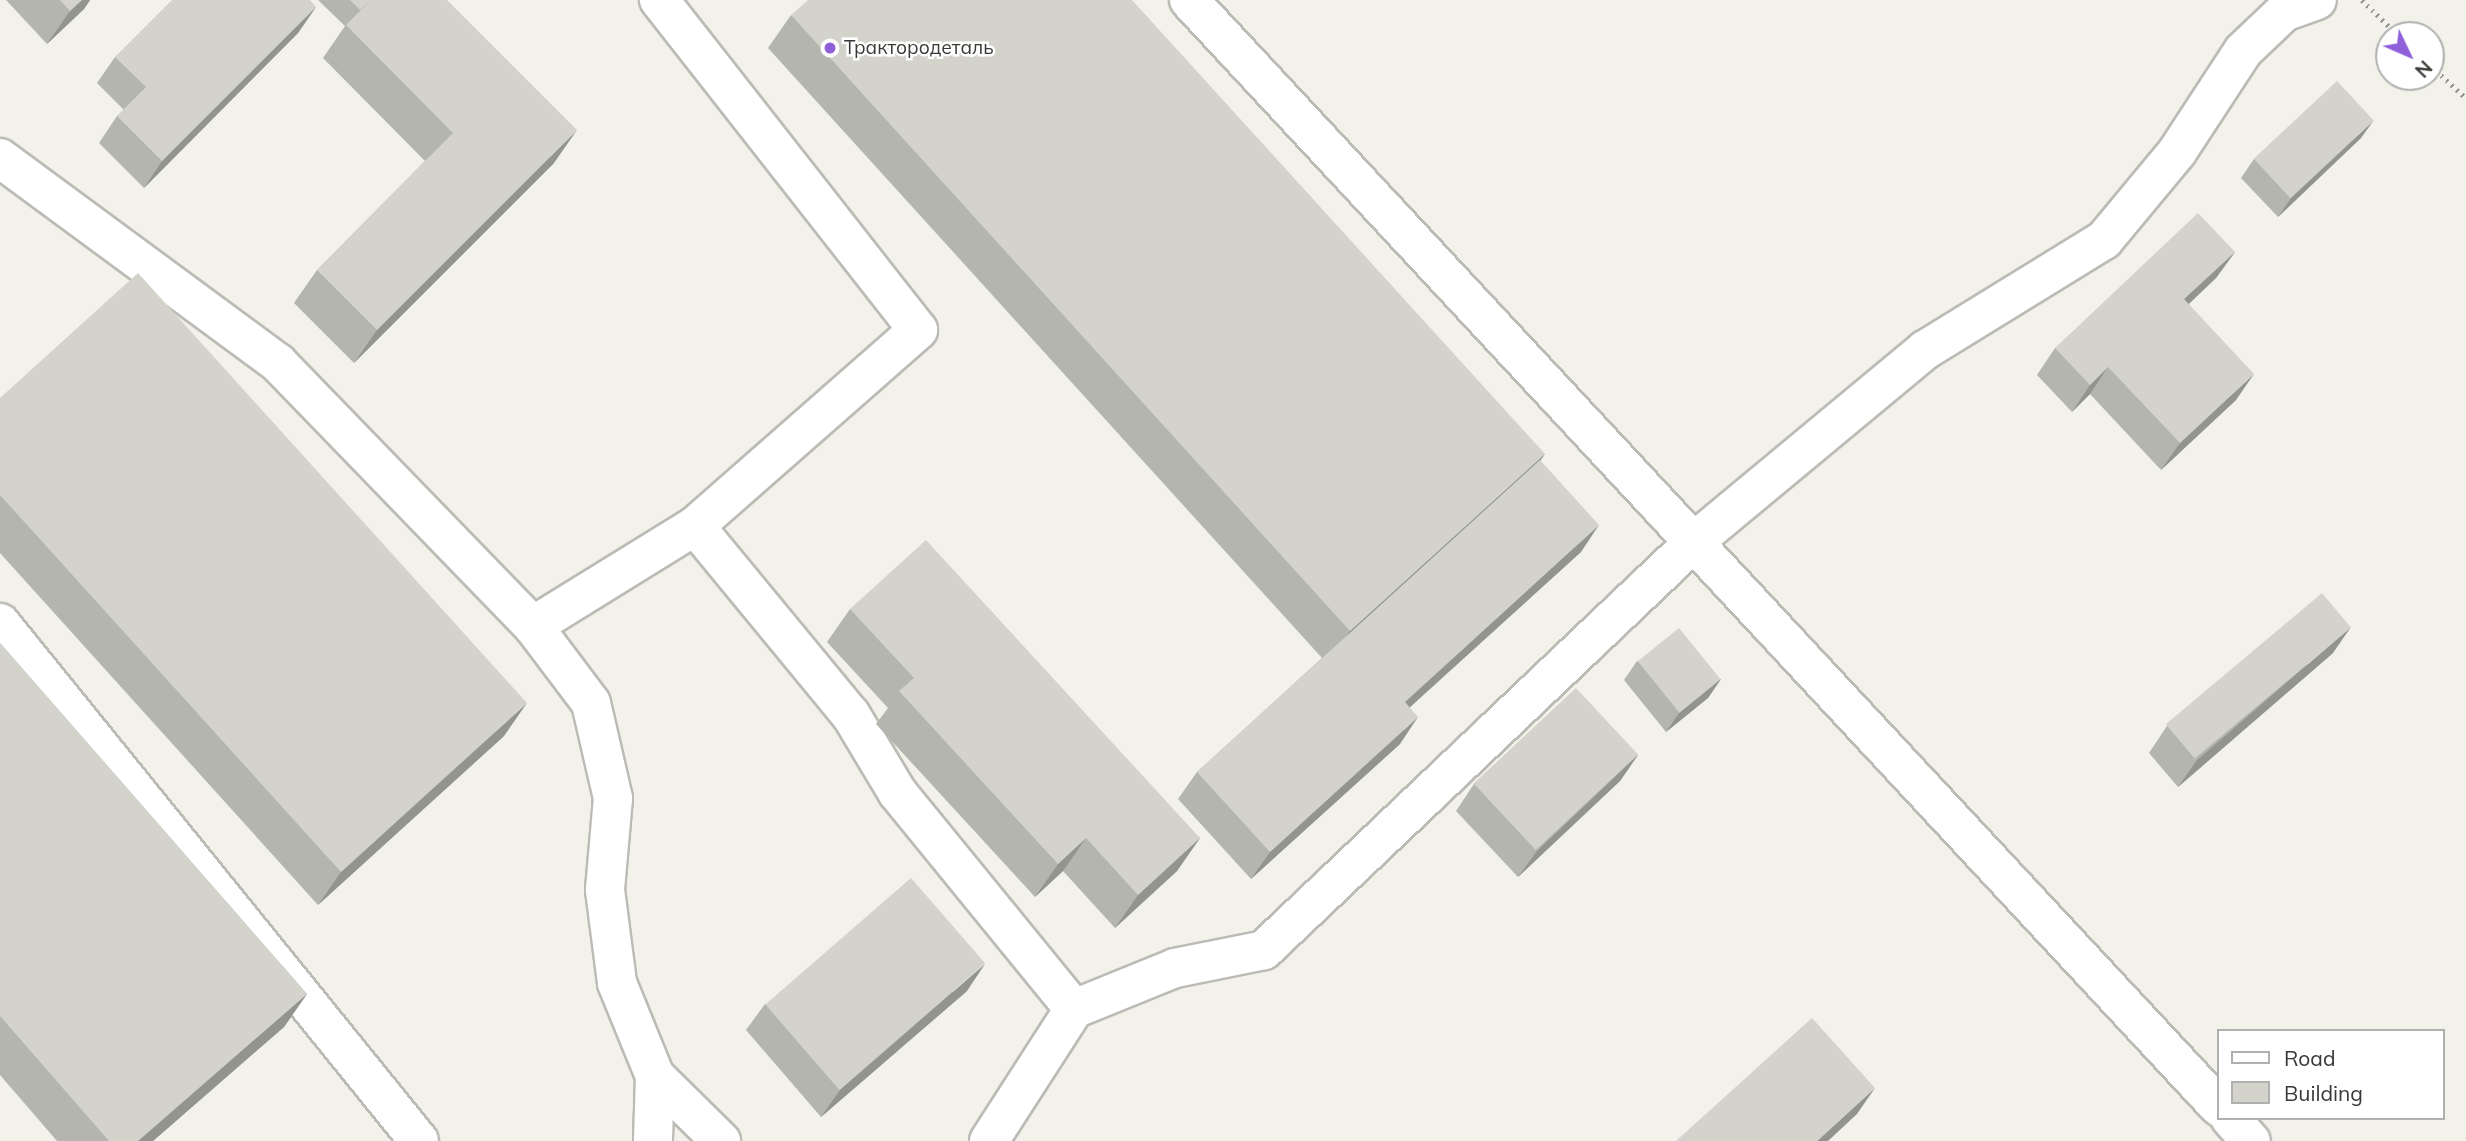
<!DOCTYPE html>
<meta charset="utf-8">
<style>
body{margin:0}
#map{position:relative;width:2466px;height:1141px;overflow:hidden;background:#f2f1ea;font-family:Mulish,sans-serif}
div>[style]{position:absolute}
.path>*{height:4.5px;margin-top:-2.25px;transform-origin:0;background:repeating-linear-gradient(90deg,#979691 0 2px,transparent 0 7px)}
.roads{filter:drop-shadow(2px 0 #bcbbb5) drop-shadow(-2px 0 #bcbbb5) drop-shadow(0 2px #bcbbb5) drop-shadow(0 -2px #bcbbb5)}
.minor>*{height:38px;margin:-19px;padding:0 19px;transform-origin:19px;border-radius:19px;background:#fff}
.wall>*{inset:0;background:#b5b5af}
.shaded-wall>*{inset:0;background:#94948f}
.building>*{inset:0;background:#d3d3cc;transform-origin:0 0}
.dots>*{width:19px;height:19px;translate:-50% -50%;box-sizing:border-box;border:4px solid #fff;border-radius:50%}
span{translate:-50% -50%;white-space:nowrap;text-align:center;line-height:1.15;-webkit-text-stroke:5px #fff;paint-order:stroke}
.poi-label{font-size:19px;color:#393936}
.left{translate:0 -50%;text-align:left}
.legend{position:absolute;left:2217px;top:1029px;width:228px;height:91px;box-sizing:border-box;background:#fff;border:2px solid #b0b0af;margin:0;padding:9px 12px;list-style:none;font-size:21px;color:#393936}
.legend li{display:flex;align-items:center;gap:14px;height:35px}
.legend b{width:35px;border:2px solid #b0b0af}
.north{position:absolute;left:2375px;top:21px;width:70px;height:70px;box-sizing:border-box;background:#fff;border:2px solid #b0b0af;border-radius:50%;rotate:134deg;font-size:19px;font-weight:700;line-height:28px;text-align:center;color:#393936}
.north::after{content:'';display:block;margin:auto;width:24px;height:32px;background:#8f60d9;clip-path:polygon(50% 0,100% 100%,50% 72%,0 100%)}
</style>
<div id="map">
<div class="path">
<div style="left:2362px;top:0;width:50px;rotate:44.2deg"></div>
<div style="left:2431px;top:66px;width:47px;rotate:42.4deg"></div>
</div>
<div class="roads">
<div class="minor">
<div style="left:1189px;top:0;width:1512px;rotate:47.06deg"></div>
<div style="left:0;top:158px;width:345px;rotate:36.4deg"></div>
<div style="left:278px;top:363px;width:366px;rotate:45.9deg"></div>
<div style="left:533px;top:626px;width:190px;rotate:-31.7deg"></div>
<div style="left:695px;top:526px;width:297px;rotate:-41.3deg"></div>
<div style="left:918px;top:330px;width:420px;rotate:-128.1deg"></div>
<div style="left:695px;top:526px;width:245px;rotate:50.5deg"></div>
<div style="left:851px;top:715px;width:90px;rotate:59.1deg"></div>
<div style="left:897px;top:792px;width:280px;rotate:50.8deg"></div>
<div style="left:1074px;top:1009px;width:157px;rotate:122.8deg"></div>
<div style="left:0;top:623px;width:666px;rotate:51.03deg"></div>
<div style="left:533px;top:626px;width:96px;rotate:53deg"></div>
<div style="left:591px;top:703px;width:98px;rotate:77deg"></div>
<div style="left:613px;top:798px;width:92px;rotate:95deg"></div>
<div style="left:605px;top:890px;width:94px;rotate:82.6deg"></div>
<div style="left:617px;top:983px;width:100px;rotate:67.8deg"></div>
<div style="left:655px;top:1076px;width:65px;rotate:91.8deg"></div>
<div style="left:1074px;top:1009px;width:109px;rotate:-22.1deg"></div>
<div style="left:1175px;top:968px;width:91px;rotate:-11.4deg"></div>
<div style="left:1264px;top:950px;width:594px;rotate:-43.5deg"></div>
<div style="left:1695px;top:541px;width:299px;rotate:-39.7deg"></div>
<div style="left:1925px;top:350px;width:210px;rotate:-31.6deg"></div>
<div style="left:2104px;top:240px;width:114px;rotate:-50.3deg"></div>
<div style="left:2177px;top:152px;width:121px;rotate:-56.8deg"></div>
<div style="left:2243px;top:51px;width:57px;rotate:-43.6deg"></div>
<div style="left:2284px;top:12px;width:35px;rotate:-20deg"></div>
<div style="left:655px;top:1076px;width:93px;rotate:44.6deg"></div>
<div style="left:2230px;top:1118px;width:31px;rotate:48deg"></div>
</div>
</div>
<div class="wall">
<div style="clip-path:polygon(6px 0,90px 0,84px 9px,47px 44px)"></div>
<div style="clip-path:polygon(318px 0,447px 0,554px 163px,354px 363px,294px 303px,317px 270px,425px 161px,323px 58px,345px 26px)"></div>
<div style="clip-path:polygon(316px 7px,298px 33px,144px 188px,99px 143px,117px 116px,124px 110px,97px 83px,115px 57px)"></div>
<div style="clip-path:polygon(791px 15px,1545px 454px,1540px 460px,1581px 552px,1409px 707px,1400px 744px,1251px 879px,1178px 799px,1197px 772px,1322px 658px,768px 48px)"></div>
<div style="clip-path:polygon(2361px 138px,2278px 217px,2241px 178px,2254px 159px)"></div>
<div style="clip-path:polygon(2235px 252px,2216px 278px,2189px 304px,2236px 400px,2161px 470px,2090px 394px,2072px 412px,2037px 375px,2055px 348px)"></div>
<div style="clip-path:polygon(0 398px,504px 736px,318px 905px,0 553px)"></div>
<div style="clip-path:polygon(850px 609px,1200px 838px,1177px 871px,1115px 928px,1063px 871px,1035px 897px,876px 724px,888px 708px,827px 642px)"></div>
<div style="clip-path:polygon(0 643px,307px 994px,284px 1027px,153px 1141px,57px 1141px,0 1075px)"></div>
<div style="clip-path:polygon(2333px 653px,2178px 787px,2149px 753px,2167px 726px)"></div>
<div style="clip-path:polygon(1637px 661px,1721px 679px,1708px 698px,1666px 732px,1624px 680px)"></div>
<div style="clip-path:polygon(1638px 755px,1620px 781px,1518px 877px,1456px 811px,1474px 784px)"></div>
<div style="clip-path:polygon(967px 991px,821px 1117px,746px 1030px,765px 1004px)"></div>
</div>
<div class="shaded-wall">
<div style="clip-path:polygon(82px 0,90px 0,84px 9px,47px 44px,70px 11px)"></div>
<div style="clip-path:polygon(316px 7px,298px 33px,144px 188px,162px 161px)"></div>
<div style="clip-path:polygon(2374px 120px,2361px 138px,2278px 217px,2291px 198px)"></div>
<div style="clip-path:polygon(577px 130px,554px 163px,354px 363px,377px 330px)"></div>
<div style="clip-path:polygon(2235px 252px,2216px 278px,2165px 326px,2184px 299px)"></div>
<div style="clip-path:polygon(2108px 367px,2090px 394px,2072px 412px,2090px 385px)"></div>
<div style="clip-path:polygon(2254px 374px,2236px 400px,2161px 470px,2180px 443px)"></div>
<div style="clip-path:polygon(1545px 454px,1522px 487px,1327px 664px,1350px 631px)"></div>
<div style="clip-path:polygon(1599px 525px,1581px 552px,1386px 729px,1405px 702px)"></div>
<div style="clip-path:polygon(2351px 627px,2333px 653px,2178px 787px,2197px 760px)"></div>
<div style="clip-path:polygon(1721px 679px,1708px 698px,1666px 732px,1679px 713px)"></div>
<div style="clip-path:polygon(527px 703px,504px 736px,318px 905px,341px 872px)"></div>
<div style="clip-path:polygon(1418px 717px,1400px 744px,1251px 879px,1270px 852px)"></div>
<div style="clip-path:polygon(1638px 755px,1620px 781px,1518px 877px,1537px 851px)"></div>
<div style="clip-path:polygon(1086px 838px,1063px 871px,1035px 897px,1058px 864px)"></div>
<div style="clip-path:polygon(1200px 838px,1177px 871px,1115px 928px,1138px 895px)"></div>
<div style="clip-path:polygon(985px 964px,967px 991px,821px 1117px,840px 1090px)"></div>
<div style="clip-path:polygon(307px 994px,284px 1027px,153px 1141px,138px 1141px)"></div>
<div style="clip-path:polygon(1875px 1088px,1857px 1114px,1828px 1141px,1817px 1141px)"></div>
</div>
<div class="building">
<div style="clip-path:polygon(60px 0,82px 0,70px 11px)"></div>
<div style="clip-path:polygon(172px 0,310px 0,316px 7px,162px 161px,117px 116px,146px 87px,115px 57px)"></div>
<div style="clip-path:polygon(350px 0,371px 0,360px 10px)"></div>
<div style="clip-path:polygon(371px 0,447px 0,577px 130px,377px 330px,317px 270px,453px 133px,346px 25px)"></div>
<div style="clip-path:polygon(808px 0,1132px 0,1545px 454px,1350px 631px,791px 15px)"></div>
<div style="left:2337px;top:81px;width:54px;height:114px;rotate:47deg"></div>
<div style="clip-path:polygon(2198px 213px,2235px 252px,2184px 299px,2254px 374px,2180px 443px,2108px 367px,2090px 385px,2055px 348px)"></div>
<div style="clip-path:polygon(138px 273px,527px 703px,341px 872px,0 495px,0 398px)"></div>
<div style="clip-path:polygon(1540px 460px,1599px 525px,1405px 702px,1418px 717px,1270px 852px,1197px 772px)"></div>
<div style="clip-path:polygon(926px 540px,1200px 838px,1138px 895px,1086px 838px,1058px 864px,899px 691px,914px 678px,850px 609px)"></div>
<div style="left:2322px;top:593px;width:45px;height:204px;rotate:50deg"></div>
<div style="left:1679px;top:628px;width:66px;height:53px;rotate:51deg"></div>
<div style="clip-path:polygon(0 643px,307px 994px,138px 1141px,109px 1141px,0 1016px)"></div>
<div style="left:1576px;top:688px;width:91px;height:140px;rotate:47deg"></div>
<div style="left:911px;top:878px;width:113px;height:193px;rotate:49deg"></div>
<div style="clip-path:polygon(1812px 1018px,1875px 1088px,1817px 1141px,1676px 1141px)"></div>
</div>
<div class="dots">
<div style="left:830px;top:48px;background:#8f60d9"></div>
</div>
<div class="poi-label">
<span class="left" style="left:844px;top:48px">Трактородеталь</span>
</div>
<ul class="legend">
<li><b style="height:9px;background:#fff"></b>Road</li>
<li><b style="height:19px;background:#d3d3cc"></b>Building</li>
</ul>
<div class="north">N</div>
</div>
